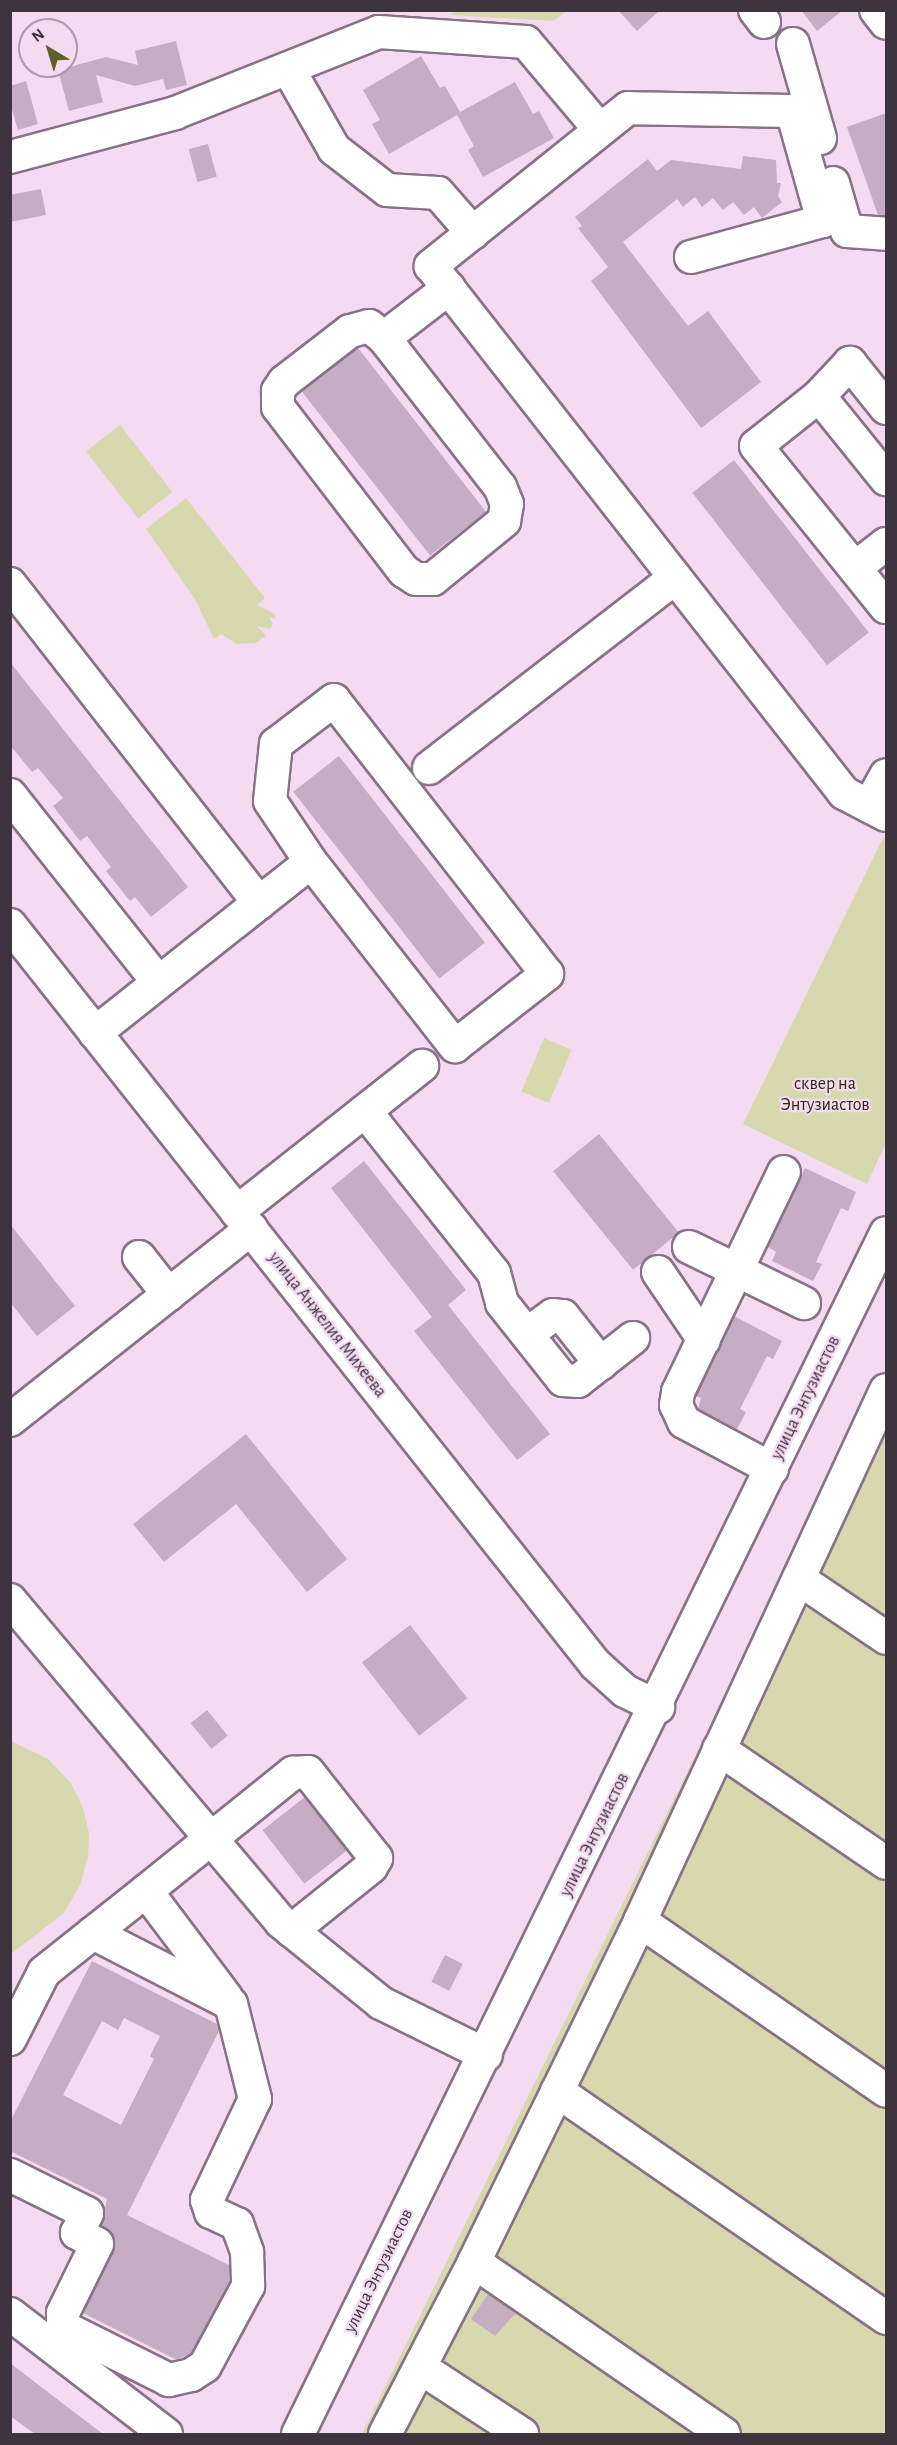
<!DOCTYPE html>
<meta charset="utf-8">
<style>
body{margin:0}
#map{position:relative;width:897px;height:2445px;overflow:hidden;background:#f4dbf2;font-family:"Alegreya Sans",sans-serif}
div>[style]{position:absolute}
.green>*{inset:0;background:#d8d8af;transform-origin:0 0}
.building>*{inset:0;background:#c5adc3;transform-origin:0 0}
.roads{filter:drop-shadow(2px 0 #887287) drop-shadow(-2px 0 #887287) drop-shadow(0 2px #887287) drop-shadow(0 -2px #887287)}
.minor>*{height:32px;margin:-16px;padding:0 16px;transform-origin:16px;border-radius:16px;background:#fff}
span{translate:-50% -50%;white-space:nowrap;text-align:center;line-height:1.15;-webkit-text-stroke:4.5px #f4dbf2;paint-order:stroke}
.park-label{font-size:18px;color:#2b2a0d}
.street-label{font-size:18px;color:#3e343d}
.frame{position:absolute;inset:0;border:12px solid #3e343d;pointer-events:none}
.north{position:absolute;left:18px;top:18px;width:60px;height:60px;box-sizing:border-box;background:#f4dbf2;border:2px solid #ab98aa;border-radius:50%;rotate:322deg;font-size:16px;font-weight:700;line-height:24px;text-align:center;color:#3e343d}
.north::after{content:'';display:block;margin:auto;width:21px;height:27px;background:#61602d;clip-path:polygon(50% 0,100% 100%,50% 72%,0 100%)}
</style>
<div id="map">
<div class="green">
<div style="clip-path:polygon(455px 11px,455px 10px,567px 11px,554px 21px,450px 15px)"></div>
<div style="left:120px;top:425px;width:85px;height:43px;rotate:52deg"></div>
<div style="clip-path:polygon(186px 498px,265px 598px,257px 605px,275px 614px,275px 618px,269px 617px,273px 624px,270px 629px,257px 626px,266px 636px,255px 643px,237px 644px,221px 634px,214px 639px,195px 599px,146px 529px)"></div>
<div style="clip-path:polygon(883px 838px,886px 839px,886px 1143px,867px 1184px,743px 1124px)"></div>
<div style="left:544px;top:1038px;width:30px;height:58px;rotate:23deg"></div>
<div style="clip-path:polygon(886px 1368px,886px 2434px,362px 2434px)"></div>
<div style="clip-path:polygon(11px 1741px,48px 1759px,71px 1783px,83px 1808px,89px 1833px,88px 1856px,80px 1885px,64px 1913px,11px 1954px)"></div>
</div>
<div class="building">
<div style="clip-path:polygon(618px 10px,660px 10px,637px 31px)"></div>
<div style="clip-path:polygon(801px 10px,843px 10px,817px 31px)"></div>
<div style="clip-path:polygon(176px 41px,187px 85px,166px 90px,163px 79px,135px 86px,96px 75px,103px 102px,69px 111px,58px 70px,106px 57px,138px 65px,135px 51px)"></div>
<div style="clip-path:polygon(421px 56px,440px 88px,445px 86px,460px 112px,515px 82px,533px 114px,539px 111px,554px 138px,483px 177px,468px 150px,474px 146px,457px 115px,389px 154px,372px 124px,380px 120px,363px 90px)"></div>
<div style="clip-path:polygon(26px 81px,38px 124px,18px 130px,10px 103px,10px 86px)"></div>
<div style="clip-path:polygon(886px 113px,886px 216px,878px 215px,847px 127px)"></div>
<div style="left:208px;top:144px;width:34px;height:20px;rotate:75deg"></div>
<div style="clip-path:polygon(743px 156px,776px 160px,777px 183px,781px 183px,778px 196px,782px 202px,762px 218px,754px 207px,744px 215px,733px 202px,723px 210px,713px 198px,702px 207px,695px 197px,683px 207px,677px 199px,623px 242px,688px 326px,708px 311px,761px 382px,701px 428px,591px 281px,608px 267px,578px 228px,582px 226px,575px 217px,648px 159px,657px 171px,671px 160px,741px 169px)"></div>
<div style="clip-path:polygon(41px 189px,46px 215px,10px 222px,10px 195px)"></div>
<div style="left:358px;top:348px;width:208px;height:71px;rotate:52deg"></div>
<div style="left:734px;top:460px;width:219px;height:53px;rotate:52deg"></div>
<div style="clip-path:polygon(10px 662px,188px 887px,151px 917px,135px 897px,130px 901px,106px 871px,111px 867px,87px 836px,80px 841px,53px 806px,63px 798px,38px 768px,32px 772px,10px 745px)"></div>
<div style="left:339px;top:756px;width:237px;height:58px;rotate:52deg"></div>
<div style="left:599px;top:1134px;width:127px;height:59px;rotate:51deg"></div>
<div style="clip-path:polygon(364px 1161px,466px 1290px,448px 1305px,550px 1434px,517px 1460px,414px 1331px,432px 1317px,331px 1188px)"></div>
<div style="clip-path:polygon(805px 1168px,856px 1192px,848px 1211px,841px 1208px,816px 1262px,822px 1264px,813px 1281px,772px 1261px,776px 1252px,768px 1247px)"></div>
<div style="clip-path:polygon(10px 1224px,75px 1306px,37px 1336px,10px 1302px)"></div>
<div style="clip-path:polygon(734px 1316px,782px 1341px,773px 1359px,767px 1356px,740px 1409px,746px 1412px,737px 1429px,698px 1409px,701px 1398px,696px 1396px)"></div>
<div style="clip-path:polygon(246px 1434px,347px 1559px,307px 1592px,236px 1504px,164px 1562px,133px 1524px)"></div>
<div style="left:410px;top:1625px;width:93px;height:61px;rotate:52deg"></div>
<div style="left:207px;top:1710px;width:33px;height:21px;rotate:51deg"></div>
<div style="left:305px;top:1797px;width:68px;height:54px;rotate:52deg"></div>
<div style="left:445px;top:1955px;width:20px;height:30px;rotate:27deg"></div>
<div style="clip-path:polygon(evenodd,92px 1961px,217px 2024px,219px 2031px,127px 2215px,229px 2265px,230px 2282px,191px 2353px,177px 2360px,83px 2313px,113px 2251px,112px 2235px,101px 2226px,107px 2199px,10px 2151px,10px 2122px,92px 1961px,124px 2018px,160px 2036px,150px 2056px,154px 2059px,121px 2125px,63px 2095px,102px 2021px,118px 2030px,124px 2018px)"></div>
<div style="clip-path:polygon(488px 2294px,516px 2313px,495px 2336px,471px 2319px)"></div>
<div style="clip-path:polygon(10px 2363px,66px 2406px,103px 2434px,35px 2434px,10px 2416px)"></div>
</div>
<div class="roads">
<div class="minor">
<div style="left:755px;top:10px;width:15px;rotate:53deg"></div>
<div style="left:876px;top:10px;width:16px;rotate:52deg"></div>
<div style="left:793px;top:44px;width:98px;rotate:74deg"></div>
<div style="left:289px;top:70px;width:91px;rotate:60.3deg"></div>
<div style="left:334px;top:149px;width:67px;rotate:37.7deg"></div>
<div style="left:387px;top:190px;width:51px;rotate:3.4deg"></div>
<div style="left:438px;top:193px;width:53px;rotate:48.8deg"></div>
<div style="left:10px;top:157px;width:171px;rotate:-14.9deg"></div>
<div style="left:175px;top:113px;width:219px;rotate:-21.7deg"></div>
<div style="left:379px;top:32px;width:147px;rotate:3.9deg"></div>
<div style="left:526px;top:42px;width:115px;rotate:49.9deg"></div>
<div style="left:833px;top:183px;width:50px;rotate:73.7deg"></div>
<div style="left:847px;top:231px;width:39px;rotate:4deg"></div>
<div style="left:691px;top:257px;width:137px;rotate:-15.3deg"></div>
<div style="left:823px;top:221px;width:114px;rotate:-105.7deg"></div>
<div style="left:792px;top:111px;width:164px;rotate:-179deg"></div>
<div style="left:628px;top:108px;width:253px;rotate:141.3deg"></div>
<div style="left:431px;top:266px;width:670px;rotate:51.91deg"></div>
<div style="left:844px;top:793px;width:47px;rotate:27.6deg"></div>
<div style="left:384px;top:338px;width:19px;rotate:-141deg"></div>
<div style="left:369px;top:326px;width:20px;rotate:165deg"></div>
<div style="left:350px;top:331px;width:83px;rotate:142.3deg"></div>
<div style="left:284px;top:382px;width:11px;rotate:124deg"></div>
<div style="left:278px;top:391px;width:16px;rotate:90deg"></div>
<div style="left:278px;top:407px;width:207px;rotate:52.5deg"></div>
<div style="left:404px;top:571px;width:14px;rotate:34deg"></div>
<div style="left:416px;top:579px;width:17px"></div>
<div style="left:433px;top:579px;width:92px;rotate:-39.2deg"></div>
<div style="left:504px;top:521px;width:17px;rotate:-80deg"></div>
<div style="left:507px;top:504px;width:18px;rotate:-112deg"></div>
<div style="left:500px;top:487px;width:189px;rotate:-127.9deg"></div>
<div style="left:384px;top:338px;width:82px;rotate:-37.6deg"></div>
<div style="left:819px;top:396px;width:107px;rotate:51.1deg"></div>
<div style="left:886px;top:408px;width:58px;rotate:-128.7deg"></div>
<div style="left:850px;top:363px;width:45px;rotate:133.2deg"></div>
<div style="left:819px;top:396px;width:80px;rotate:141.6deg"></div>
<div style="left:756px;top:446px;width:207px;rotate:51.1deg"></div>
<div style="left:855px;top:568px;width:39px;rotate:-38deg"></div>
<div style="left:10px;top:584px;width:405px;rotate:52deg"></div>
<div style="left:429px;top:768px;width:311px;rotate:-37.7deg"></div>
<div style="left:10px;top:795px;width:238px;rotate:51.6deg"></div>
<div style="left:869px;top:806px;width:35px;rotate:-61deg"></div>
<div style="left:10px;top:925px;width:943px;rotate:51.63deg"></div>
<div style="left:595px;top:1664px;width:40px;rotate:42deg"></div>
<div style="left:625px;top:1691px;width:37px;rotate:26deg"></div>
<div style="left:95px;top:1033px;width:275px;rotate:-38.4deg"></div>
<div style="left:311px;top:862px;width:234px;rotate:52deg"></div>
<div style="left:455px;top:1046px;width:117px;rotate:-38deg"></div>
<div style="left:547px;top:974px;width:347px;rotate:-127.9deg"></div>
<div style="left:334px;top:700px;width:73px;rotate:142.8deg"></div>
<div style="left:276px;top:744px;width:57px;rotate:96deg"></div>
<div style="left:270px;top:801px;width:73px;rotate:56.1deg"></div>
<div style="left:365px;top:1111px;width:207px;rotate:51.5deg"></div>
<div style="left:494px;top:1273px;width:31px;rotate:75deg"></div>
<div style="left:502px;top:1303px;width:98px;rotate:51.6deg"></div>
<div style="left:563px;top:1380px;width:15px;rotate:4deg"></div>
<div style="left:578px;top:1381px;width:70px;rotate:-38deg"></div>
<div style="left:237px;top:1212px;width:236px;rotate:-38.3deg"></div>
<div style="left:689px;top:1247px;width:128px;rotate:26deg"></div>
<div style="left:139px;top:1257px;width:48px;rotate:51.7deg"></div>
<div style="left:658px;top:1272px;width:82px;rotate:55.9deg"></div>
<div style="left:527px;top:1334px;width:32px;rotate:-36deg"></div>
<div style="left:553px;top:1315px;width:10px;rotate:6deg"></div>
<div style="left:563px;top:1316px;width:61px;rotate:51.6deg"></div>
<div style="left:10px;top:1420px;width:308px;rotate:-38.4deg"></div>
<div style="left:772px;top:1469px;width:100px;rotate:-151.9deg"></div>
<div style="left:684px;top:1422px;width:19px;rotate:-115deg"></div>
<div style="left:676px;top:1405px;width:13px;rotate:-81deg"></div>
<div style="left:678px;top:1392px;width:244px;rotate:-64.3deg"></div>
<div style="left:799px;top:1579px;width:105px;rotate:34.1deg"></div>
<div style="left:10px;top:1600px;width:421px;rotate:49.9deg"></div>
<div style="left:281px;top:1922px;width:129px;rotate:39deg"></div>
<div style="left:381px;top:2003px;width:117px;rotate:26.3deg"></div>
<div style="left:719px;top:1749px;width:202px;rotate:34.3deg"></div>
<div style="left:146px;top:1891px;width:189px;rotate:-38.8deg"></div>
<div style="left:293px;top:1773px;width:15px;rotate:-4deg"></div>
<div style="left:308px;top:1772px;width:110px;rotate:51.7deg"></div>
<div style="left:376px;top:1858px;width:10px;rotate:119deg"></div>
<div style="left:371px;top:1867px;width:102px;rotate:141.3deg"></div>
<div style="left:640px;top:1921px;width:299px;rotate:34.6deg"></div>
<div style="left:93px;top:1933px;width:68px;rotate:-38.4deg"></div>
<div style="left:146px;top:1891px;width:133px;rotate:53deg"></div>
<div style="left:10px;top:2039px;width:75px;rotate:-63.1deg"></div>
<div style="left:44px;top:1972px;width:63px;rotate:-38.5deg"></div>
<div style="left:93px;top:1933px;width:155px;rotate:27.2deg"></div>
<div style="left:231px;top:2004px;width:98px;rotate:75.8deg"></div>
<div style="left:255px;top:2099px;width:112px;rotate:115.4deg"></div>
<div style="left:207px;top:2200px;width:13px;rotate:72deg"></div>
<div style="left:211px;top:2212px;width:29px;rotate:25deg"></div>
<div style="left:237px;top:2224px;width:30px;rotate:70deg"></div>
<div style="left:247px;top:2252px;width:34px;rotate:88deg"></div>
<div style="left:248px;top:2286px;width:91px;rotate:118.3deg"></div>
<div style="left:205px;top:2366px;width:17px;rotate:147deg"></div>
<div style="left:191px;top:2375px;width:23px;rotate:167deg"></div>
<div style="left:169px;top:2380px;width:119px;rotate:-153.4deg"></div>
<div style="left:63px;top:2327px;width:14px;rotate:-90deg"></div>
<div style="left:63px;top:2313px;width:77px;rotate:-63.8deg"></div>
<div style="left:97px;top:2244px;width:23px;rotate:-151deg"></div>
<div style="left:77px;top:2233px;width:22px;rotate:-63deg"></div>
<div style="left:87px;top:2213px;width:86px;rotate:-153.7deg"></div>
<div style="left:557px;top:2091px;width:400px;rotate:34.6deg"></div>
<div style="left:474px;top:2262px;width:303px;rotate:34.5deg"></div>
<div style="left:10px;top:2314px;width:197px;rotate:37.6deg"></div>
<div style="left:421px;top:2368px;width:121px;rotate:33.2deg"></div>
<div style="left:298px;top:2434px;width:1337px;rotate:-63.91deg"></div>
<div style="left:385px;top:2434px;width:194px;rotate:-62.6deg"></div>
<div style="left:474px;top:2262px;width:379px;rotate:-64deg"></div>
<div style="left:640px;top:1921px;width:585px;rotate:-65.14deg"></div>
</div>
</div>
<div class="park-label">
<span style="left:825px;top:1095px">сквер на<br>Энтузиастов</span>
</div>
<div class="street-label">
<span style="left:327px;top:1325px;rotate:52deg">улица Анжелия Михеева</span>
<span style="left:806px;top:1398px;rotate:-64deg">улица Энтузиастов</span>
<span style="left:595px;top:1835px;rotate:-64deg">улица Энтузиастов</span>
<span style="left:379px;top:2271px;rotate:-64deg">улица Энтузиастов</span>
</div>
<div class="frame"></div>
<div class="north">N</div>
</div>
